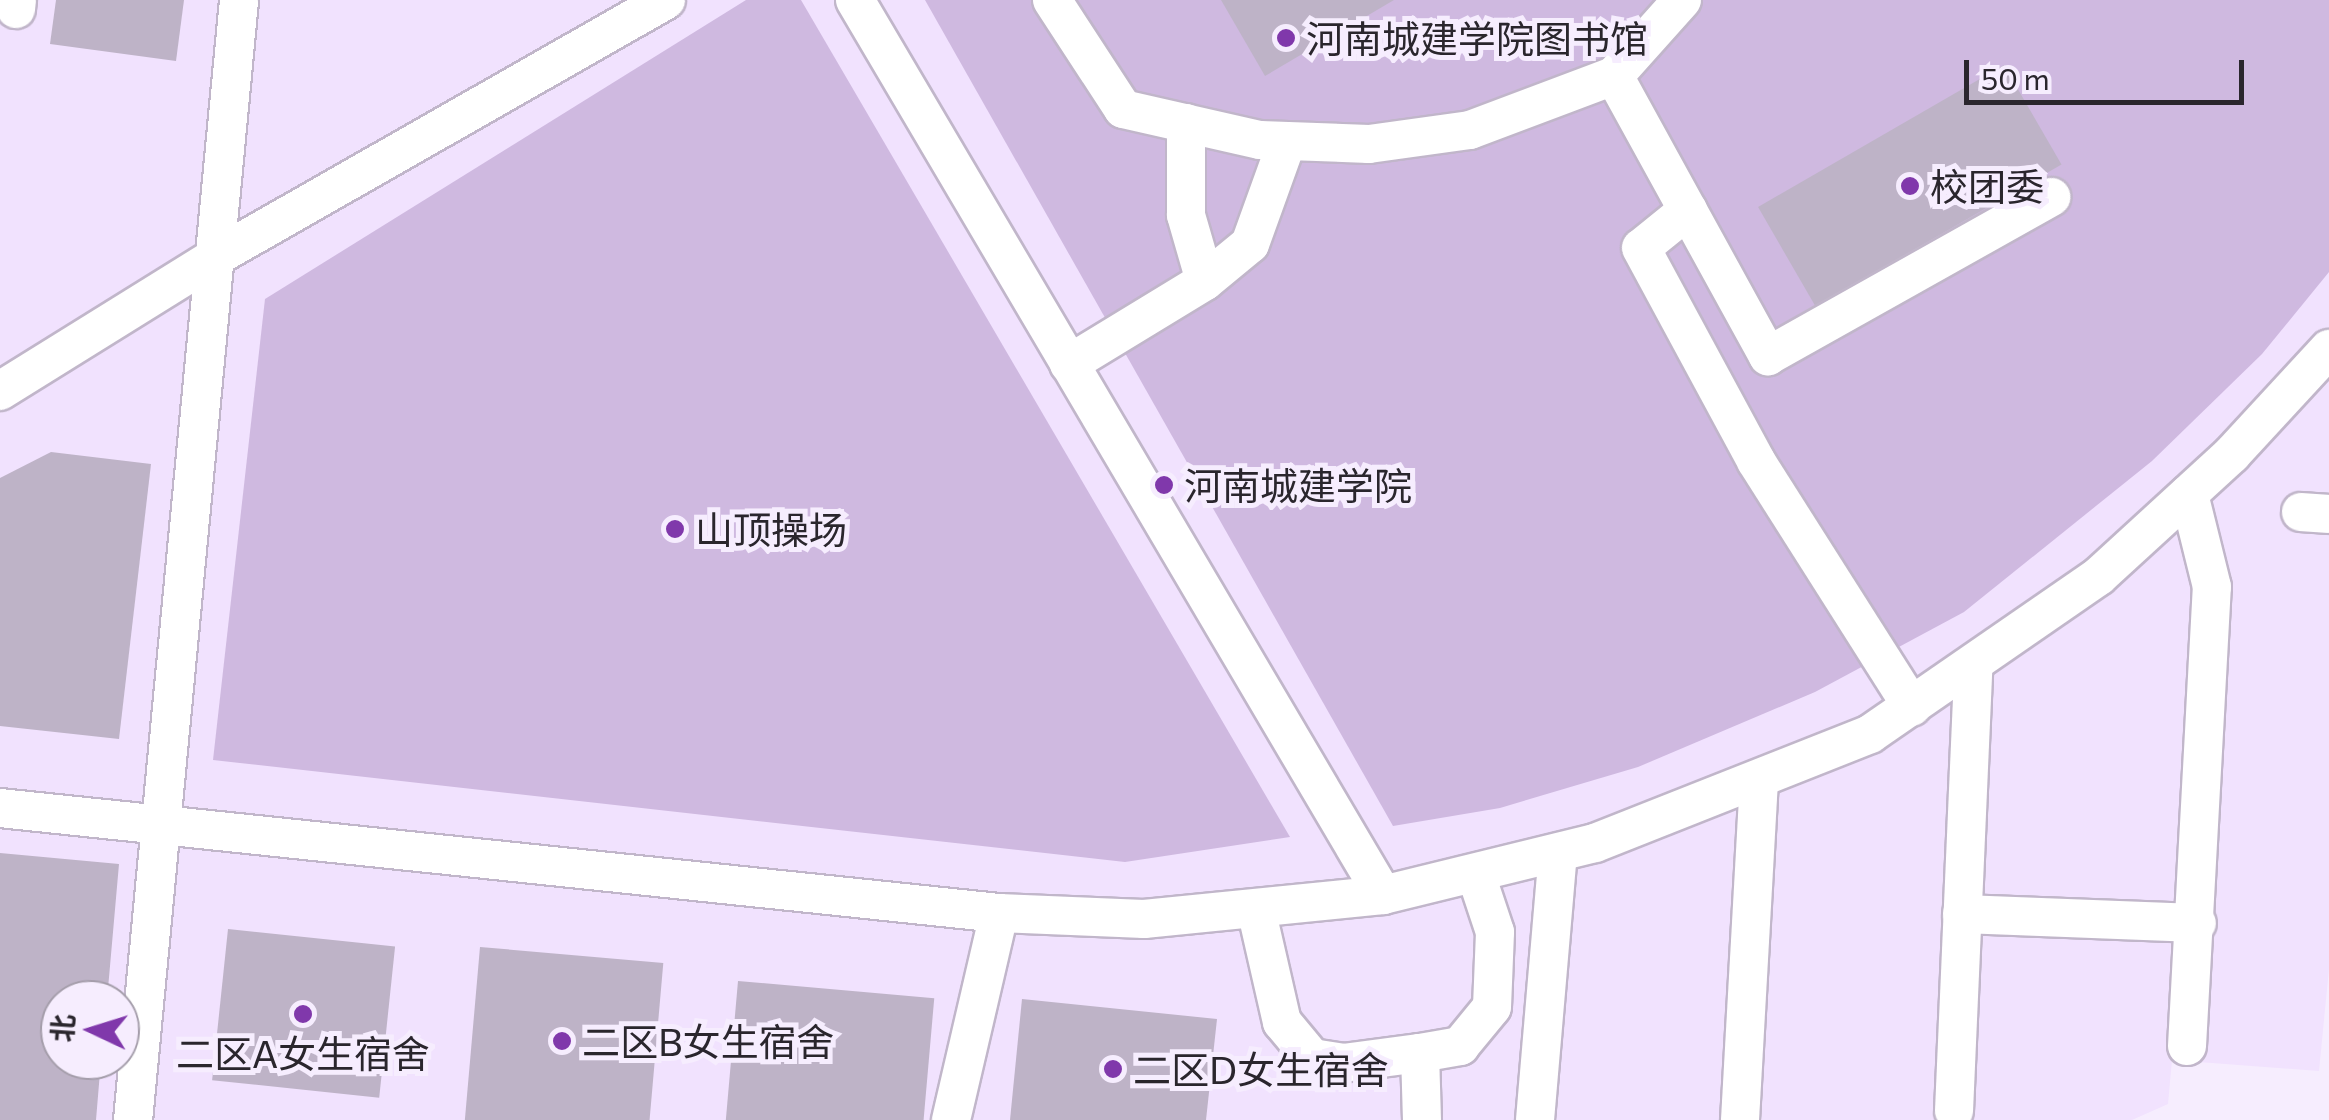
<!DOCTYPE html>
<meta charset="utf-8">
<style>
body{margin:0}
#map{position:relative;width:2329px;height:1120px;overflow:hidden;background:#f6edfe;font-family:Commissioner,"Noto Sans SC",sans-serif}
div>[style]{position:absolute}
.built>*{inset:0;background:#f1e2fe}
.green>*{inset:0;background:#cfb9e0}
.building>*{inset:0;background:#beb3c7;transform-origin:0 0}
.roads{filter:drop-shadow(2px 0 #c1b6ca) drop-shadow(-2px 0 #c1b6ca) drop-shadow(0 2px #c1b6ca) drop-shadow(0 -2px #c1b6ca)}
.minor>*{height:38px;margin:-19px;padding:0 19px;transform-origin:19px;border-radius:19px;background:#fff}
.dots>*{width:28px;height:28px;translate:-50% -50%;box-sizing:border-box;border:5px solid #f6edfe;border-radius:50%}
span{translate:-50% -50%;white-space:nowrap;text-align:center;line-height:1.15;-webkit-text-stroke:10px #f6edfe;paint-order:stroke}
.poi-label{font-size:38px;color:#2a262d}
.left{translate:0 -50%;text-align:left}
.north{position:absolute;left:40px;top:980px;width:100px;height:100px;box-sizing:border-box;background:#f6edfe;border:2px solid #a49daa;border-radius:50%;rotate:274deg;font-size:28px;font-weight:700;line-height:40px;text-align:center;color:#2a262d}
.north::after{content:'';display:block;margin:auto;width:35px;height:45px;background:#8038ab;clip-path:polygon(50% 0,100% 100%,50% 72%,0 100%)}
.scale{position:absolute;left:1964px;top:60px;width:280px;height:45px;box-sizing:border-box;border:5px solid #2a262d;border-top:0;padding-left:12px;font-size:30px;line-height:35px;white-space:nowrap;color:#2a262d;-webkit-text-stroke:8px #f6edfe;paint-order:stroke}
</style>
<div id="map">
<div class="built">
<div style="clip-path:polygon(evenodd,0 0,2329px 0,2329px 969px,2319px 1071px,2172px 1060px,2168px 1104px,2132px 1120px,0 1120px,0 0,60px 1000px,120px 1000px,120px 1060px,60px 1060px,60px 1000px)"></div>
</div>
<div class="green">
<div style="clip-path:polygon(746px 0,801px 0,1290px 837px,1125px 862px,213px 760px,265px 299px)"></div>
<div style="clip-path:polygon(925px 0,2329px 0,2329px 272px,2262px 354px,2152px 461px,1964px 612px,1815px 692px,1638px 767px,1500px 808px,1393px 826px)"></div>
</div>
<div class="building">
<div style="clip-path:polygon(56px 0,184px 0,176px 61px,50px 44px)"></div>
<div style="clip-path:polygon(1221px 0,1394px 0,1265px 76px)"></div>
<div style="left:2004px;top:65px;width:115px;height:284px;rotate:60deg"></div>
<div style="clip-path:polygon(51px 452px,151px 464px,119px 739px,0 726px,0 478px)"></div>
<div style="clip-path:polygon(0 853px,119px 864px,107px 1000px,60px 1000px,60px 1060px,101px 1060px,96px 1120px,0 1120px)"></div>
<div style="left:228px;top:929px;width:168px;height:152px;rotate:6deg"></div>
<div style="left:480px;top:947px;width:184px;height:174px;rotate:5deg"></div>
<div style="left:738px;top:981px;width:197px;height:140px;rotate:5deg"></div>
<div style="clip-path:polygon(1022px 999px,1217px 1019px,1206px 1120px,1010px 1120px)"></div>
</div>
<div class="roads">
<div class="minor">
<div style="left:855px;top:0;width:1039px;rotate:59.46deg"></div>
<div style="left:1052px;top:0;width:130px;rotate:56.9deg"></div>
<div style="left:1123px;top:109px;width:140px;rotate:12.8deg"></div>
<div style="left:1260px;top:140px;width:109px;rotate:2.1deg"></div>
<div style="left:1369px;top:144px;width:102px;rotate:-7.9deg"></div>
<div style="left:1470px;top:130px;width:154px;rotate:-20.6deg"></div>
<div style="left:1614px;top:76px;width:102px;rotate:-48.2deg"></div>
<div style="left:16px;top:9px;width:9px;rotate:-84deg"></div>
<div style="left:1614px;top:76px;width:320px;rotate:61.2deg"></div>
<div style="left:1768px;top:356px;width:325px;rotate:-29.3deg"></div>
<div style="left:1688px;top:210px;width:60px;rotate:141deg"></div>
<div style="left:1641px;top:248px;width:242px;rotate:61.6deg"></div>
<div style="left:1756px;top:461px;width:291px;rotate:57.6deg"></div>
<div style="left:1205px;top:281px;width:58px;rotate:-39.4deg"></div>
<div style="left:1250px;top:244px;width:109px;rotate:-70.2deg"></div>
<div style="left:1069px;top:364px;width:159px;rotate:-31.4deg"></div>
<div style="left:1205px;top:281px;width:69px;rotate:-106.1deg"></div>
<div style="left:1186px;top:215px;width:92px;rotate:-90deg"></div>
<div style="left:0;top:391px;width:253px;rotate:-31.9deg"></div>
<div style="left:215px;top:257px;width:519px;rotate:-29.68deg"></div>
<div style="left:2301px;top:512px;width:28px;rotate:4deg"></div>
<div style="left:0;top:808px;width:1005px;rotate:6deg"></div>
<div style="left:999px;top:913px;width:145px;rotate:2.4deg"></div>
<div style="left:1144px;top:919px;width:240px;rotate:-5.7deg"></div>
<div style="left:1383px;top:895px;width:218px;rotate:-13.8deg"></div>
<div style="left:1595px;top:843px;width:296px;rotate:-21.6deg"></div>
<div style="left:1870px;top:734px;width:278px;rotate:-34.6deg"></div>
<div style="left:2099px;top:576px;width:180px;rotate:-42.5deg"></div>
<div style="left:2232px;top:454px;width:143px;rotate:-47.3deg"></div>
<div style="left:1257px;top:913px;width:112px;rotate:77.1deg"></div>
<div style="left:1282px;top:1022px;width:47px;rotate:50.2deg"></div>
<div style="left:1312px;top:1058px;width:31px;rotate:9deg"></div>
<div style="left:1343px;top:1063px;width:78px;rotate:-7.4deg"></div>
<div style="left:1420px;top:1053px;width:41px;rotate:-9.9deg"></div>
<div style="left:1460px;top:1046px;width:50px;rotate:-50.6deg"></div>
<div style="left:1492px;top:1007px;width:75px;rotate:-87.7deg"></div>
<div style="left:1495px;top:932px;width:60px;rotate:-108.4deg"></div>
<div style="left:1962px;top:914px;width:235px;rotate:2.2deg"></div>
<div style="left:2187px;top:1046px;width:460px;rotate:-86.9deg"></div>
<div style="left:2212px;top:587px;width:96px;rotate:-103.9deg"></div>
<div style="left:1420px;top:1053px;width:67px;rotate:88.3deg"></div>
<div style="left:1954px;top:1111px;width:444px;rotate:-87.5deg"></div>
<div style="left:133px;top:1120px;width:1125px;rotate:-84.59deg"></div>
<div style="left:951px;top:1120px;width:212px;rotate:-76.9deg"></div>
<div style="left:1535px;top:1120px;width:268px;rotate:-85.1deg"></div>
<div style="left:1740px;top:1120px;width:340px;rotate:-86.8deg"></div>
</div>
</div>
<div class="dots">
<div style="left:1286px;top:38px;background:#8038ab"></div>
<div style="left:1910px;top:186px;background:#8038ab"></div>
<div style="left:1164px;top:485px;background:#8038ab"></div>
<div style="left:675px;top:529px;background:#8038ab"></div>
<div style="left:303px;top:1014px;background:#8038ab"></div>
<div style="left:562px;top:1041px;background:#8038ab"></div>
<div style="left:1113px;top:1069px;background:#8038ab"></div>
</div>
<div class="poi-label">
<span class="left" style="left:1306px;top:38px">河南城建学院图书馆</span>
<span class="left" style="left:1930px;top:186px">校团委</span>
<span class="left" style="left:1184px;top:485px">河南城建学院</span>
<span class="left" style="left:695px;top:529px">山顶操场</span>
<span class="left" style="left:582px;top:1041px">二区B女生宿舍</span>
<span style="left:303px;top:1053px">二区A女生宿舍</span>
<span class="left" style="left:1133px;top:1069px">二区D女生宿舍</span>
</div>
<div class="north">北</div>
<div class="scale">50 m</div>
</div>
